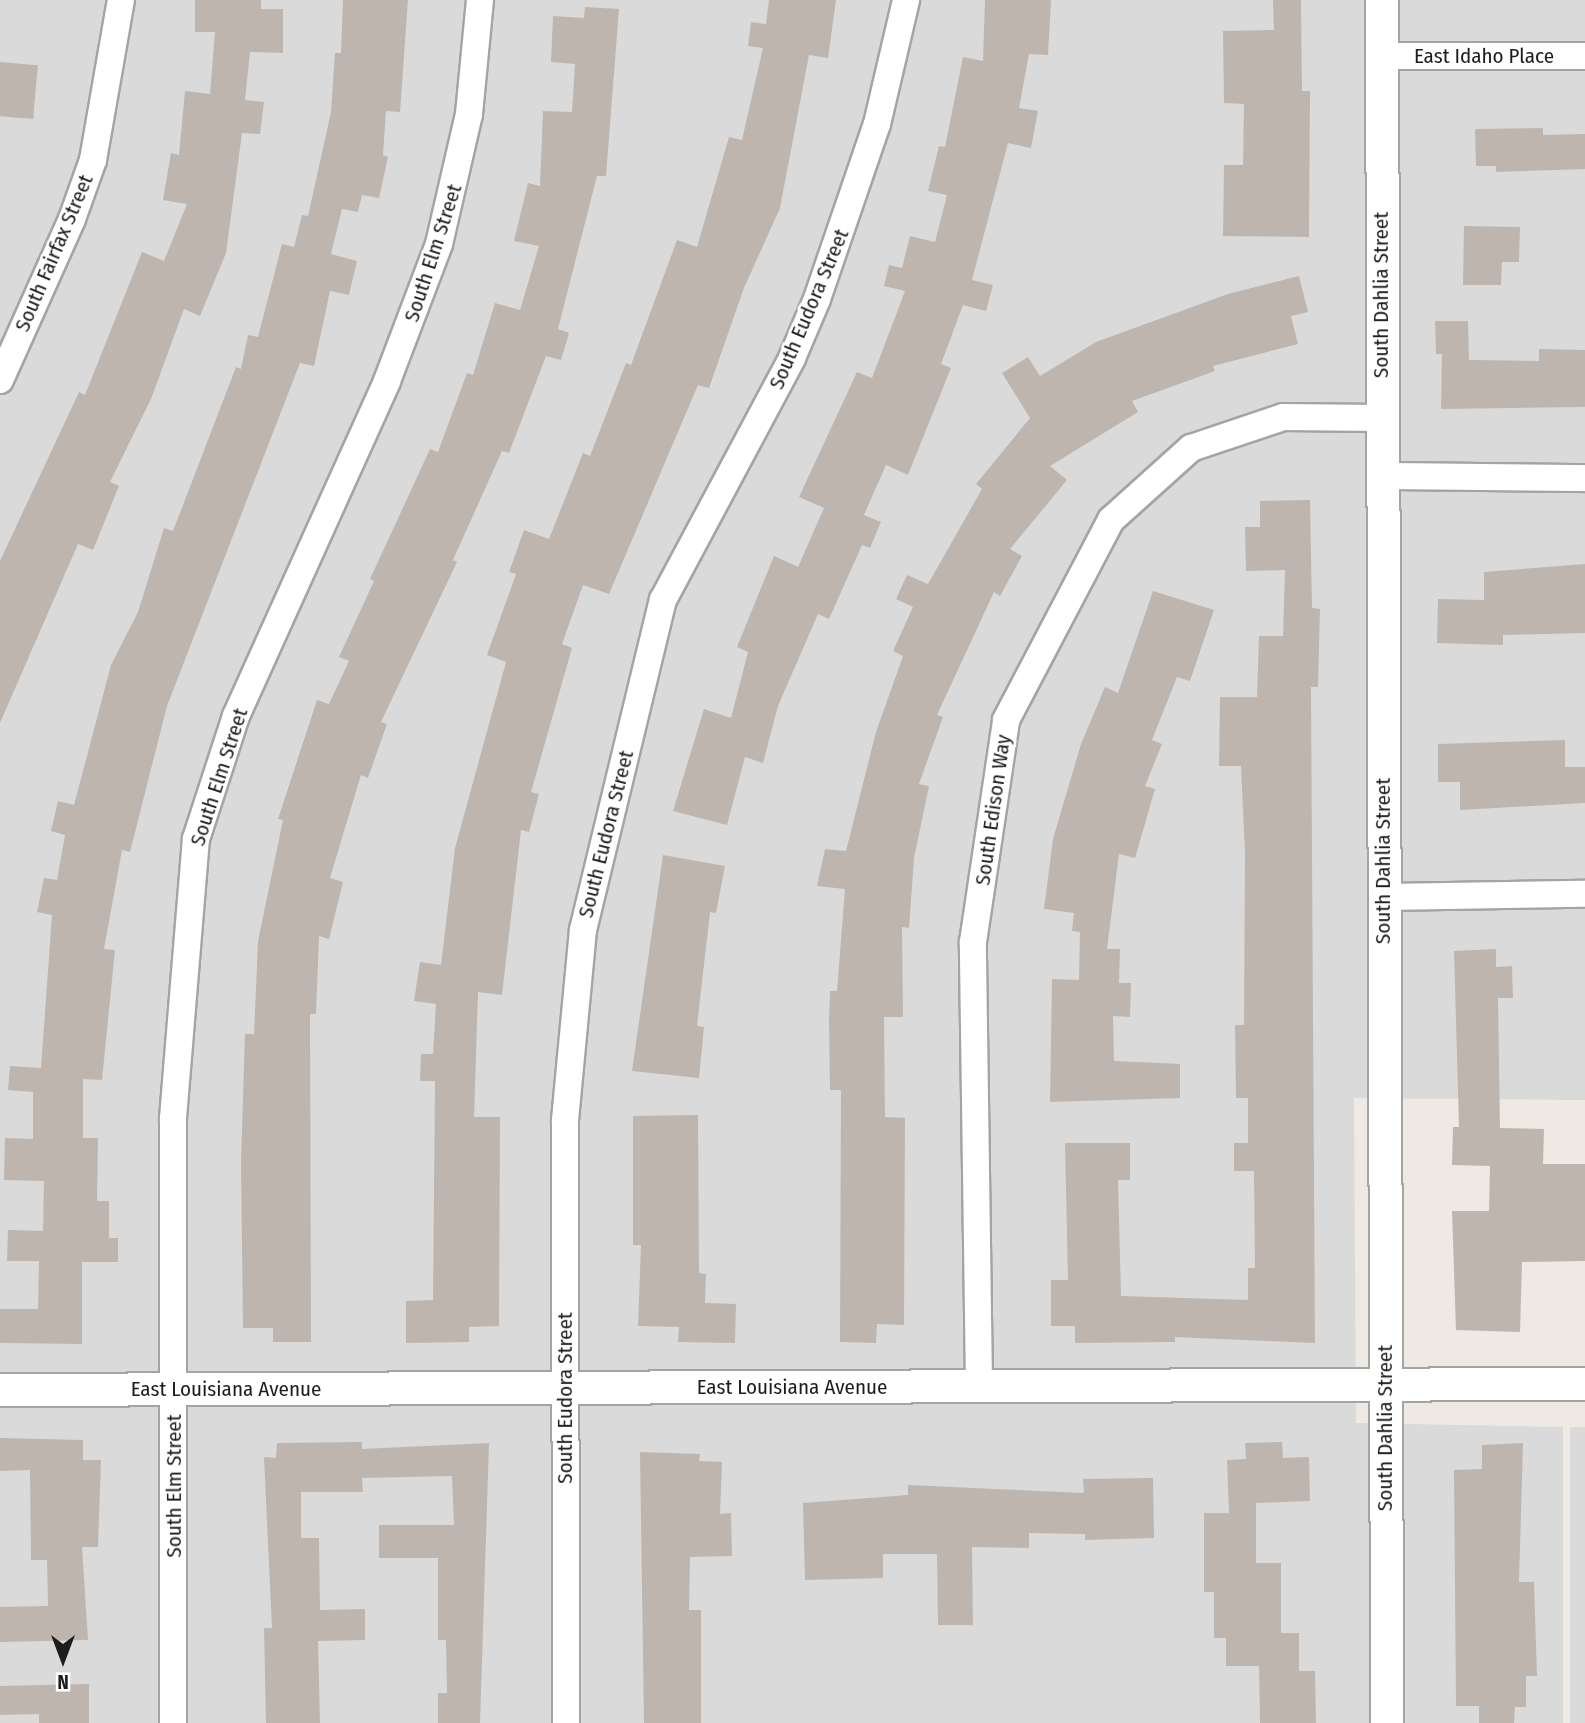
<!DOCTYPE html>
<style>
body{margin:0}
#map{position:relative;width:1585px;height:1723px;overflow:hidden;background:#eeeae3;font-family:"Fira Sans Condensed",sans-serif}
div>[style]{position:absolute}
.residential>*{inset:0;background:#dbdada;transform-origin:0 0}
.building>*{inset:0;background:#beb5af;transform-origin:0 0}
.roads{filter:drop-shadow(2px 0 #a4a4a4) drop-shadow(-2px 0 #a4a4a4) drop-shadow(0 2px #a4a4a4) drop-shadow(0 -2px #a4a4a4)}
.minor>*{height:26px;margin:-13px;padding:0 13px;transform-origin:13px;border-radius:13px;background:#fff}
.tertiary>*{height:32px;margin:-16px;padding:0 16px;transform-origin:16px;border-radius:16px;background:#fff}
span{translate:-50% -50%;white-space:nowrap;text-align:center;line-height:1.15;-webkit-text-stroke:5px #fff;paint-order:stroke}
.street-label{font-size:21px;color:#1d1d1d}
.north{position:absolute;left:28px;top:1625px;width:70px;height:70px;-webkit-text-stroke:5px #fff;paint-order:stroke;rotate:180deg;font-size:19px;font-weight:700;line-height:28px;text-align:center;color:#1d1d1d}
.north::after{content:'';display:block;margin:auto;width:24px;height:32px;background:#1d1d1d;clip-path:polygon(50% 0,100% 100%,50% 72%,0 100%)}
</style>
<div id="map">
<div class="residential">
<div style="clip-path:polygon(0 0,1585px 0,1585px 1100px,1354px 1098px,1356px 1423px,1563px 1427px,1563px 1723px,0 1723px)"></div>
<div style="left:1570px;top:1427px;width:15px;height:296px"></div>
</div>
<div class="building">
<div style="clip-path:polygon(195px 0,261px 0,261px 9px,283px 9px,283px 53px,250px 52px,245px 100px,264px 102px,260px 134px,242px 133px,226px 253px,200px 316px,184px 309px,151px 399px,110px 482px,119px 486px,93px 550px,78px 544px,0 723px,0 561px,79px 392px,85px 395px,142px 252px,164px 261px,187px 204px,163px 200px,171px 153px,179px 155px,185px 91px,210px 94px,215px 32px,195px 32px)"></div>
<div style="clip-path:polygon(343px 0,408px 0,400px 112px,386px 111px,383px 155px,388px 157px,379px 198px,362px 195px,358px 212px,342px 209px,331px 254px,357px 261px,349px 295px,330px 291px,314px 366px,300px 363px,167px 706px,130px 852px,122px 850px,104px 949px,115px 950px,102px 1080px,83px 1079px,83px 1138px,98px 1138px,97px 1201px,109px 1201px,109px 1238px,118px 1238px,118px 1262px,82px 1262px,82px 1344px,0 1343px,0 1309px,38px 1309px,39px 1261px,7px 1261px,8px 1230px,43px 1231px,44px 1181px,4px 1180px,5px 1138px,33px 1139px,33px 1092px,8px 1090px,10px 1066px,41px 1068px,52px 915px,37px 912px,44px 878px,57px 880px,65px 835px,51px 831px,58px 801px,74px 805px,111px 665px,138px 612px,164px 528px,173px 531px,236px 367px,241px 369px,248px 335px,258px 337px,282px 244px,294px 247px,302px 215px,308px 216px,331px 112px,335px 53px,341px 53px)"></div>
<div style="clip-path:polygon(769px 0,836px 0,828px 58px,809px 55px,780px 208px,744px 288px,709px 388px,698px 385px,609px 594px,583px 585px,562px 644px,572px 648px,531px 792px,539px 794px,529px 832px,521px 830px,502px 995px,478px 992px,474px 1117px,500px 1117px,499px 1326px,469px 1327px,469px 1342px,406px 1343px,406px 1301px,433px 1300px,435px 1081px,420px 1081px,421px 1054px,433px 1054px,436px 1004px,414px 1001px,420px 962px,441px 965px,455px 848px,506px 662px,487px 655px,516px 574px,509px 572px,524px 530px,549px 539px,583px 453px,590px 456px,626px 363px,631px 365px,677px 240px,697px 247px,729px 137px,742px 140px,763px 48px,748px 46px,751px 22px,766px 24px)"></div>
<div style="clip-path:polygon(985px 0,1051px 0,1048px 55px,1029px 54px,1019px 108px,1038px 111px,1031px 148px,1008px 143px,972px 280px,993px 285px,986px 311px,963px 305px,941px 364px,951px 368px,908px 475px,886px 465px,864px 515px,881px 522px,870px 548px,862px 545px,829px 619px,818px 614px,778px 706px,763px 763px,745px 757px,727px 825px,673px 811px,704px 709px,731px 718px,748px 652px,737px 647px,774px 556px,798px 567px,824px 508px,799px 497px,857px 372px,872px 378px,905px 291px,884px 286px,889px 265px,902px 268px,910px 236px,935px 242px,947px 195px,928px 191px,939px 146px,945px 147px,963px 57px,983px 61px)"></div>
<div style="clip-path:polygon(1273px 0,1301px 0,1302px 91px,1310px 91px,1309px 237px,1223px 236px,1224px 165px,1243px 165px,1244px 104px,1224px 103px,1223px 31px,1274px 30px)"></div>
<div style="clip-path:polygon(585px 7px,619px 9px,606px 176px,597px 176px,558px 329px,569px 333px,561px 360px,546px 356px,509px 453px,502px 451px,453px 560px,457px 562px,381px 722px,387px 724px,368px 778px,361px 775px,330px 878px,343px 882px,329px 939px,319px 936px,316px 1014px,310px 1014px,311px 1342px,273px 1342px,273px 1328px,243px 1328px,241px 1162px,245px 1034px,254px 1034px,258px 941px,283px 820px,278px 819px,317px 700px,329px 704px,349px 661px,339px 657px,374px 581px,370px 579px,430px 449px,438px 452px,467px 373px,473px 375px,495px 303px,520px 310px,539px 246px,514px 241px,528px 183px,540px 186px,543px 111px,572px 112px,575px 64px,551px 62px,553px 16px,584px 18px)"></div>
<div style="left:0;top:62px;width:38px;height:54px;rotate:5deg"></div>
<div style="clip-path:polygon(1543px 128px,1543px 135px,1585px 134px,1585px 169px,1496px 172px,1496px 166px,1476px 166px,1475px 129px)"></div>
<div style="clip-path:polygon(1464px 226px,1520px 227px,1519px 262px,1502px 262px,1501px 285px,1463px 285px)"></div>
<div style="clip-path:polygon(1299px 276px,1308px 312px,1291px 316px,1298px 344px,1213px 366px,1215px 371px,1132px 401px,1138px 412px,1050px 466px,1067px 480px,1010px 549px,1022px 556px,1000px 596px,994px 592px,937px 715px,943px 717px,919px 784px,929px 786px,914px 858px,909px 928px,902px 927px,903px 1017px,884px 1017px,885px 1117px,905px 1118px,904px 1325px,877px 1324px,876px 1343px,840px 1342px,841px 1090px,830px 1090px,829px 1020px,830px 991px,837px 991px,845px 889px,817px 886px,825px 849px,846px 851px,876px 732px,903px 656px,893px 651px,913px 607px,896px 599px,907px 575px,928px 584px,982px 489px,976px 484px,1030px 418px,1002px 373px,1028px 357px,1040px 376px,1096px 342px,1228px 294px)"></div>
<div style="clip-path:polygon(1435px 321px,1468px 321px,1469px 360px,1539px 361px,1539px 349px,1585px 350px,1585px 407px,1441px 409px,1442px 354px,1436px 354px)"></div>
<div style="clip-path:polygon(1310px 500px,1312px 608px,1320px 609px,1318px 687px,1311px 687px,1315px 1343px,1175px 1337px,1175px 1342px,1075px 1343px,1075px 1326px,1051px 1326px,1051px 1280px,1068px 1280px,1065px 1143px,1130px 1143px,1130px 1180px,1118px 1180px,1121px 1296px,1248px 1300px,1248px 1268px,1255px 1268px,1254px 1171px,1234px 1171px,1234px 1143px,1248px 1143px,1248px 1098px,1236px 1098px,1235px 1025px,1244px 1025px,1245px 852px,1241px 766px,1219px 766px,1220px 697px,1257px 697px,1259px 636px,1283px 636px,1285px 570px,1246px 571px,1245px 527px,1260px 527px,1260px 501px)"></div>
<div style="clip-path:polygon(1585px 564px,1585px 633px,1503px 635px,1503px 645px,1437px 643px,1438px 599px,1484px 600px,1484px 572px)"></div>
<div style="clip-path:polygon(1153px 591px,1214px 610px,1190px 681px,1177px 677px,1152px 740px,1162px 744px,1145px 786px,1155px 789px,1135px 858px,1119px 854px,1107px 949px,1120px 949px,1119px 983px,1131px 983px,1130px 1017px,1113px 1016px,1114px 1061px,1180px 1064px,1180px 1098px,1050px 1102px,1052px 979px,1079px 980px,1080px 932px,1072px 931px,1074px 913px,1044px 909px,1053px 839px,1081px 744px,1105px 687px,1118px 693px)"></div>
<div style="clip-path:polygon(1565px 740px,1565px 767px,1585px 767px,1585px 803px,1460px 810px,1460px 782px,1438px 782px,1438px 744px)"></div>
<div style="clip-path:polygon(663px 855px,725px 866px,716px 913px,710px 912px,697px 1026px,704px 1027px,699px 1078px,632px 1071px)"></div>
<div style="clip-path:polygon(1496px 949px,1496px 967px,1512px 966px,1513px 998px,1498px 998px,1500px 1128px,1544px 1129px,1543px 1164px,1585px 1164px,1585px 1261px,1522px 1262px,1520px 1332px,1456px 1330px,1452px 1211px,1489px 1211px,1490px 1166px,1452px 1165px,1453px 1127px,1459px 1127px,1454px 951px)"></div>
<div style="clip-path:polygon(698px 1115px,699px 1273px,706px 1274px,705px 1303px,736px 1304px,735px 1343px,678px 1342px,679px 1327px,638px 1326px,641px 1245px,633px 1245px,633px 1116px)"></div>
<div style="clip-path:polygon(0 1438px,83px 1440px,83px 1460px,101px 1460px,98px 1547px,82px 1547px,88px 1640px,0 1642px,0 1607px,48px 1606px,47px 1560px,31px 1560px,30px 1470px,0 1471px)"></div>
<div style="clip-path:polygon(362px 1442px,362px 1449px,489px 1443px,480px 1723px,438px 1723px,438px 1693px,447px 1693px,446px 1640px,438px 1640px,438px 1558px,379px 1558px,379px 1525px,454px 1525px,452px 1476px,362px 1478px,363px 1492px,301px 1492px,301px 1538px,319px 1538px,320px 1610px,365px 1609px,365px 1640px,318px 1641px,320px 1723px,266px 1723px,264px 1628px,272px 1628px,264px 1457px,276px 1458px,277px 1443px)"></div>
<div style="clip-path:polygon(1282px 1442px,1283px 1458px,1309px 1457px,1310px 1501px,1256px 1503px,1256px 1563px,1281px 1563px,1281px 1633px,1299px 1633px,1299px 1671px,1315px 1671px,1316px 1723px,1260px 1723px,1259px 1666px,1226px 1666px,1226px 1638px,1214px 1638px,1214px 1592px,1204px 1592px,1204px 1513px,1229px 1513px,1227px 1460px,1246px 1459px,1245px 1443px)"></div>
<div style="clip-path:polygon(1523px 1443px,1519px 1582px,1534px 1582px,1537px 1676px,1526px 1676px,1526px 1707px,1515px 1707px,1514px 1723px,1479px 1723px,1479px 1706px,1456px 1706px,1454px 1470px,1482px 1469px,1482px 1445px)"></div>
<div style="clip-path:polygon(640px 1452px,700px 1454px,699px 1461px,722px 1462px,720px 1514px,731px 1513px,732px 1556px,690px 1557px,689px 1610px,701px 1610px,701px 1723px,644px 1723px)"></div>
<div style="clip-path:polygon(1153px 1478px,1154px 1538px,1085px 1540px,1085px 1534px,1029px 1533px,1029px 1548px,972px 1547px,973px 1625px,938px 1625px,937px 1554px,883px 1554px,883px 1578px,805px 1580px,803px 1503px,908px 1495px,908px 1485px,1084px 1493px,1083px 1479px)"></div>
<div style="clip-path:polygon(89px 1684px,89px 1723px,39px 1723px,39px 1714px,0 1715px,0 1686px)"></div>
</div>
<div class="roads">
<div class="minor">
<div style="left:1382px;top:56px;width:203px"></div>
<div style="left:0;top:380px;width:176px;rotate:-65.9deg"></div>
<div style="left:72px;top:219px;width:63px;rotate:-70.4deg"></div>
<div style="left:93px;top:160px;width:162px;rotate:-80.1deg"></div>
<div style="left:1381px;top:476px;width:204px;rotate:0.6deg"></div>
<div style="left:1383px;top:897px;width:202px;rotate:-0.9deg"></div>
<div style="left:979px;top:1386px;width:444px;rotate:-90.8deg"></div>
<div style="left:973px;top:942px;width:224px;rotate:-81.5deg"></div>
<div style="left:1006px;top:720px;width:226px;rotate:-62.3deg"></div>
<div style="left:1111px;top:520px;width:108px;rotate:-42deg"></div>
<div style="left:1191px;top:448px;width:97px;rotate:-18.6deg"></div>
<div style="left:1283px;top:417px;width:98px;rotate:0.6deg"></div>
<div style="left:173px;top:1723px;width:605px;rotate:-90deg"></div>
<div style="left:173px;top:1118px;width:280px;rotate:-85.3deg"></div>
<div style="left:196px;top:839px;width:129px;rotate:-72deg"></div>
<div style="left:236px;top:716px;width:367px;rotate:-65.7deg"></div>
<div style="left:387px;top:381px;width:147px;rotate:-69.2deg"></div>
<div style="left:439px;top:244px;width:133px;rotate:-77deg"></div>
<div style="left:469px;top:114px;width:115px;rotate:-84.5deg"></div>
<div style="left:566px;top:1723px;width:603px;rotate:-90.1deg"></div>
<div style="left:565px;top:1120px;width:191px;rotate:-84.6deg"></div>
<div style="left:583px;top:930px;width:340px;rotate:-76.4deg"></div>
<div style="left:663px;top:600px;width:274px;rotate:-61.9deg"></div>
<div style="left:792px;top:358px;width:64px;rotate:-67deg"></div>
<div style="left:817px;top:299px;width:185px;rotate:-71.1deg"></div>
<div style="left:877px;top:124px;width:127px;rotate:-76.8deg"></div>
</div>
<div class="tertiary">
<div style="left:1382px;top:0;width:1723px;rotate:89.83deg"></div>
<div style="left:0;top:1390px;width:1585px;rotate:-0.22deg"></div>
</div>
</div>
<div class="street-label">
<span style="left:1484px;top:56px">East Idaho Place</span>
<span style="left:54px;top:253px;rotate:-67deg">South Fairfax Street</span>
<span style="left:433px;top:253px;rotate:-72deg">South Elm Street</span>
<span style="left:1381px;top:295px;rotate:-90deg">South Dahlia Street</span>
<span style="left:809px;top:309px;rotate:-67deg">South Eudora Street</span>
<span style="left:219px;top:777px;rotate:-72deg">South Elm Street</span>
<span style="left:993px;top:810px;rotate:-82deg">South Edison Way</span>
<span style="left:606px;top:834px;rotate:-76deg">South Eudora Street</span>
<span style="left:1383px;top:861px;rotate:-90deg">South Dahlia Street</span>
<span style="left:792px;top:1387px">East Louisiana Avenue</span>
<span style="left:226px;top:1389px">East Louisiana Avenue</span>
<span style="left:565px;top:1398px;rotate:-90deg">South Eudora Street</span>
<span style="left:1385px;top:1428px;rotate:-90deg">South Dahlia Street</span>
<span style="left:174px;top:1486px;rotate:-90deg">South Elm Street</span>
</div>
<div class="north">N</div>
</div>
